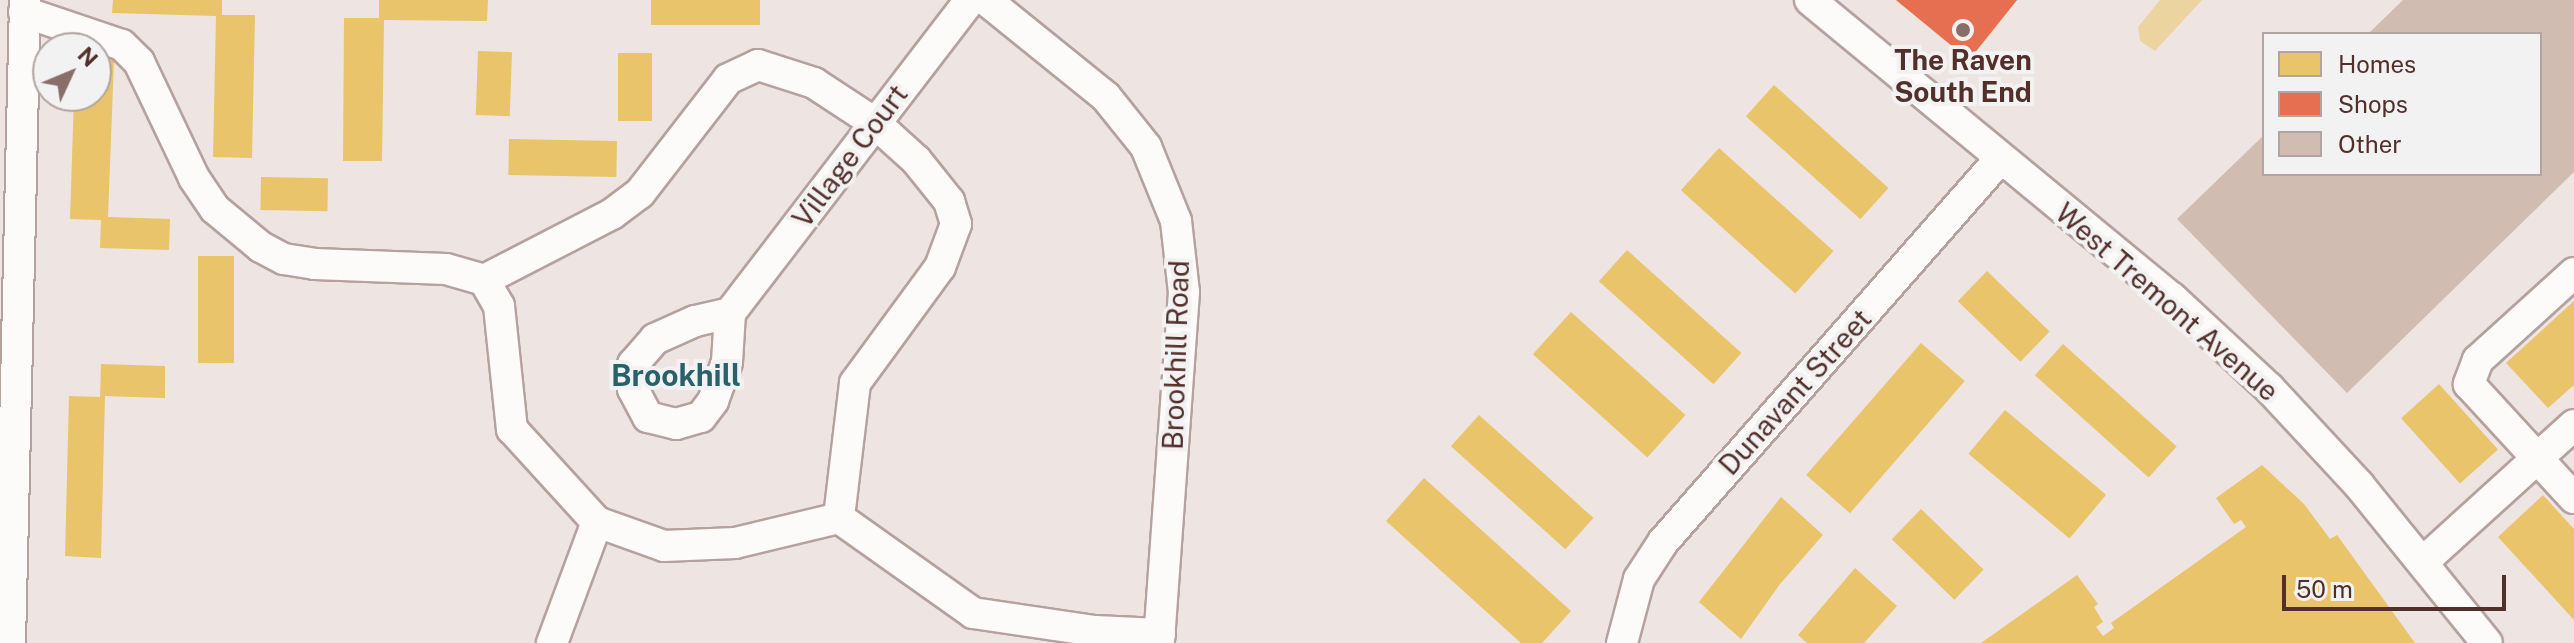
<!DOCTYPE html>
<style>
body{margin:0}
#map{position:relative;width:2574px;height:643px;overflow:hidden;background:#eee4e1;font-family:"Public Sans",sans-serif}
div>[style]{position:absolute}
.green>*{inset:0;background:#ecd4a0}
.homes>*{inset:0;background:#e9c46a;transform-origin:0 0}
.shops>*{inset:0;background:#e76f51}
.building>*{inset:0;background:#d1bcb2}
.roads{filter:drop-shadow(2px 0 #b5a19d) drop-shadow(-2px 0 #b5a19d) drop-shadow(0 2px #b5a19d) drop-shadow(0 -2px #b5a19d)}
.minor>*{height:30px;margin:-15px;padding:0 15px;transform-origin:15px;border-radius:15px;background:#fcfbfa}
.dots>*{width:22px;height:22px;translate:-50% -50%;box-sizing:border-box;border:4px solid #f2f2f2;border-radius:50%}
span{translate:-50% -50%;white-space:nowrap;text-align:center;line-height:1.15;-webkit-text-stroke:8px #f2f2f2;paint-order:stroke}
.poi-label{font-size:28px;color:#532f2a;font-weight:700}
.street-label{font-size:28px;color:#532f2a}
.neighbourhood-label{font-size:30px;color:#286169;font-weight:700}
.legend{position:absolute;left:2262px;top:32px;width:280px;height:144px;box-sizing:border-box;background:#f2f2f2;border:2px solid #b2a4a2;margin:0;padding:10px 14px;list-style:none;font-size:24px;color:#532f2a}
.legend li{display:flex;align-items:center;gap:16px;height:40px}
.legend b{width:40px;border:2px solid #b2a4a2}
.north{position:absolute;left:32px;top:32px;width:80px;height:80px;box-sizing:border-box;background:#f2f2f2;border:2px solid #b2a4a2;border-radius:50%;rotate:46deg;font-size:22px;font-weight:700;line-height:32px;text-align:center;color:#532f2a}
.north::after{content:'';display:block;margin:auto;width:28px;height:36px;background:#896e6a;clip-path:polygon(50% 0,100% 100%,50% 72%,0 100%)}
.scale{position:absolute;left:2282px;top:575px;width:224px;height:36px;box-sizing:border-box;border:4px solid #532f2a;border-top:0;padding-left:10px;font-size:24px;line-height:28px;white-space:nowrap;color:#532f2a;-webkit-text-stroke:6px #f2f2f2;paint-order:stroke}
</style>
<div id="map">
<div class="green">
<div style="clip-path:polygon(2160px 0,2202px 0,2155px 51px,2140px 41px,2138px 27px)"></div>
</div>
<div class="homes">
<div style="clip-path:polygon(113px 0,222px 0,222px 15px,255px 15px,252px 158px,213px 157px,216px 16px,112px 13px)"></div>
<div style="clip-path:polygon(379px 0,488px 0,487px 21px,384px 20px,382px 161px,343px 161px,344px 18px,379px 18px)"></div>
<div style="left:651px;top:0;width:109px;height:25px"></div>
<div style="clip-path:polygon(1896px 0,2017px 0,1969px 60px)"></div>
<div style="left:478px;top:51px;width:34px;height:64px;rotate:2deg"></div>
<div style="left:618px;top:53px;width:34px;height:68px"></div>
<div style="clip-path:polygon(96px 59px,114px 60px,108px 217px,170px 219px,169px 250px,100px 248px,101px 220px,70px 219px,74px 96px,96px 96px)"></div>
<div style="left:1774px;top:85px;width:154px;height:42px;rotate:42deg"></div>
<div style="left:509px;top:139px;width:108px;height:36px;rotate:1deg"></div>
<div style="left:1719px;top:148px;width:154px;height:57px;rotate:42deg"></div>
<div style="left:261px;top:177px;width:67px;height:33px;rotate:1deg"></div>
<div style="left:1627px;top:250px;width:154px;height:42px;rotate:42deg"></div>
<div style="left:198px;top:256px;width:36px;height:107px"></div>
<div style="left:1987px;top:271px;width:87px;height:42px;rotate:44deg"></div>
<div style="clip-path:polygon(2574px 301px,2574px 385px,2548px 408px,2506px 363px)"></div>
<div style="left:1571px;top:312px;width:154px;height:57px;rotate:42deg"></div>
<div style="left:1921px;top:343px;width:58px;height:175px;rotate:41deg"></div>
<div style="left:2063px;top:344px;width:153px;height:42px;rotate:42deg"></div>
<div style="clip-path:polygon(101px 364px,165px 366px,165px 398px,105px 396px,101px 558px,65px 556px,69px 396px,100px 397px)"></div>
<div style="left:2439px;top:384px;width:88px;height:51px;rotate:48deg"></div>
<div style="left:2005px;top:410px;width:132px;height:57px;rotate:40deg"></div>
<div style="left:1479px;top:415px;width:154px;height:42px;rotate:42deg"></div>
<div style="clip-path:polygon(2262px 465px,2304px 504px,2330px 539px,2337px 535px,2415px 643px,1981px 643px,2077px 575px,2098px 604px,2094px 607px,2103px 622px,2096px 627px,2103px 636px,2114px 628px,2111px 623px,2246px 527px,2241px 520px,2234px 524px,2216px 498px)"></div>
<div style="clip-path:polygon(1424px 478px,1571px 611px,1542px 643px,1521px 643px,1386px 521px)"></div>
<div style="clip-path:polygon(2543px 495px,2574px 529px,2574px 620px,2498px 537px)"></div>
<div style="clip-path:polygon(1781px 497px,1823px 535px,1780px 584px,1741px 639px,1699px 602px)"></div>
<div style="left:1921px;top:509px;width:87px;height:42px;rotate:44deg"></div>
<div style="clip-path:polygon(1855px 568px,1897px 606px,1864px 643px,1807px 643px,1798px 635px)"></div>
</div>
<div class="shops">
<div style="clip-path:polygon(1896px 0,2017px 0,1969px 60px)"></div>
</div>
<div class="building">
<div style="clip-path:polygon(2403px 0,2574px 0,2574px 172px,2347px 393px,2177px 219px,2264px 135px,2264px 174px,2540px 174px,2540px 34px,2368px 34px)"></div>
</div>
<div class="roads">
<div class="minor">
<div style="left:986px;top:0;width:154px;rotate:38.9deg"></div>
<div style="left:1106px;top:97px;width:64px;rotate:51.3deg"></div>
<div style="left:1146px;top:147px;width:80px;rotate:67.9deg"></div>
<div style="left:1176px;top:221px;width:71px;rotate:83.6deg"></div>
<div style="left:1184px;top:292px;width:352px;rotate:94.1deg"></div>
<div style="left:1810px;top:0;width:469px;rotate:39.5deg"></div>
<div style="left:2172px;top:298px;width:132px;rotate:42.9deg"></div>
<div style="left:2269px;top:388px;width:132px;rotate:47.1deg"></div>
<div style="left:2359px;top:485px;width:203px;rotate:51deg"></div>
<div style="left:24px;top:12px;width:103px;rotate:18.6deg"></div>
<div style="left:122px;top:45px;width:24px;rotate:45deg"></div>
<div style="left:139px;top:62px;width:128px;rotate:64.6deg"></div>
<div style="left:194px;top:178px;width:37px;rotate:56deg"></div>
<div style="left:215px;top:209px;width:60px;rotate:39.6deg"></div>
<div style="left:261px;top:247px;width:26px;rotate:28deg"></div>
<div style="left:284px;top:259px;width:31px;rotate:9deg"></div>
<div style="left:315px;top:264px;width:131px;rotate:2.2deg"></div>
<div style="left:446px;top:269px;width:40px;rotate:16deg"></div>
<div style="left:484px;top:280px;width:144px;rotate:-27.3deg"></div>
<div style="left:612px;top:214px;width:35px;rotate:-37deg"></div>
<div style="left:640px;top:193px;width:144px;rotate:-52.3deg"></div>
<div style="left:728px;top:79px;width:33px;rotate:-25deg"></div>
<div style="left:758px;top:65px;width:59px;rotate:17.8deg"></div>
<div style="left:814px;top:83px;width:73px;rotate:33.3deg"></div>
<div style="left:875px;top:123px;width:55px;rotate:42.1deg"></div>
<div style="left:916px;top:160px;width:53px;rotate:51.2deg"></div>
<div style="left:949px;top:201px;width:24px;rotate:73deg"></div>
<div style="left:956px;top:224px;width:46px;rotate:110.4deg"></div>
<div style="left:940px;top:267px;width:144px;rotate:126.2deg"></div>
<div style="left:855px;top:383px;width:136px;rotate:96.8deg"></div>
<div style="left:839px;top:518px;width:164px;rotate:35.3deg"></div>
<div style="left:973px;top:613px;width:123px;rotate:8.4deg"></div>
<div style="left:1095px;top:631px;width:65px;rotate:2.6deg"></div>
<div style="left:2574px;top:273px;width:130px;rotate:137.8deg"></div>
<div style="left:2478px;top:360px;width:26px;rotate:111deg"></div>
<div style="left:2469px;top:384px;width:155px;rotate:47.4deg"></div>
<div style="left:484px;top:280px;width:30px;rotate:60deg"></div>
<div style="left:499px;top:306px;width:124px;rotate:84deg"></div>
<div style="left:512px;top:429px;width:126px;rotate:47.6deg"></div>
<div style="left:597px;top:522px;width:71px;rotate:19.7deg"></div>
<div style="left:664px;top:546px;width:71px;rotate:-2.4deg"></div>
<div style="left:735px;top:543px;width:107px;rotate:-13.5deg"></div>
<div style="left:730px;top:313px;width:36px;rotate:167deg"></div>
<div style="left:695px;top:321px;width:44px;rotate:155.8deg"></div>
<div style="left:655px;top:339px;width:33px;rotate:131deg"></div>
<div style="left:633px;top:364px;width:25px;rotate:90deg"></div>
<div style="left:633px;top:389px;width:32px;rotate:62deg"></div>
<div style="left:648px;top:417px;width:29px;rotate:14deg"></div>
<div style="left:676px;top:424px;width:26px;rotate:-16deg"></div>
<div style="left:701px;top:417px;width:20px;rotate:-53deg"></div>
<div style="left:713px;top:401px;width:41px;rotate:-70.3deg"></div>
<div style="left:727px;top:362px;width:49px;rotate:-86.5deg"></div>
<div style="left:730px;top:313px;width:394px;rotate:-52.5deg"></div>
<div style="left:2423px;top:562px;width:204px;rotate:-42.2deg"></div>
<div style="left:10px;top:643px;width:643px;rotate:-88.66deg"></div>
<div style="left:552px;top:643px;width:129px;rotate:-69.6deg"></div>
<div style="left:1622px;top:643px;width:66px;rotate:-75.1deg"></div>
<div style="left:1639px;top:579px;width:44px;rotate:-57deg"></div>
<div style="left:1663px;top:542px;width:510px;rotate:-48.66deg"></div>
</div>
</div>
<div class="dots">
<div style="left:1963px;top:30px;background:#896e6a"></div>
</div>
<div class="poi-label">
<span style="left:1963px;top:76px">The Raven<br>South End</span>
</div>
<div class="street-label">
<span style="left:850px;top:156px;rotate:-53deg">Village Court</span>
<span style="left:2167px;top:302px;rotate:41deg">West Tremont Avenue</span>
<span style="left:1176px;top:355px;rotate:-88deg">Brookhill Road</span>
<span style="left:1795px;top:392px;rotate:-48deg">Dunavant Street</span>
</div>
<div class="neighbourhood-label">
<span style="left:676px;top:375px">Brookhill</span>
</div>
<ul class="legend">
<li><b style="height:22px;background:#e9c46a"></b>Homes</li>
<li><b style="height:22px;background:#e76f51"></b>Shops</li>
<li><b style="height:22px;background:#d1bcb2"></b>Other</li>
</ul>
<div class="north">N</div>
<div class="scale">50 m</div>
</div>
